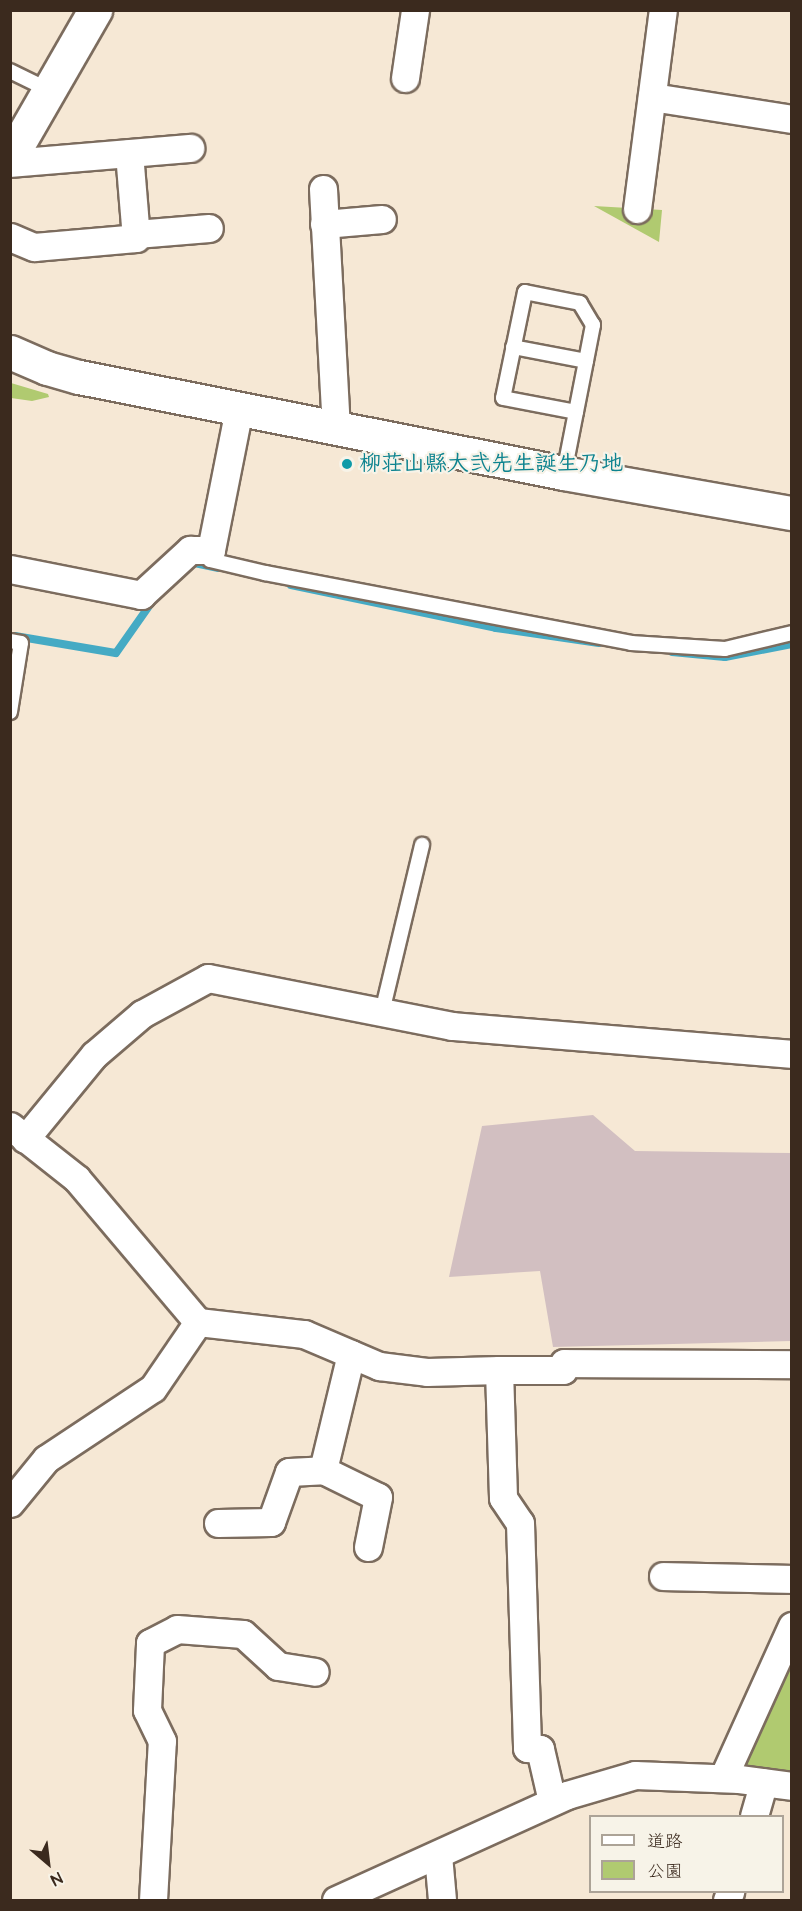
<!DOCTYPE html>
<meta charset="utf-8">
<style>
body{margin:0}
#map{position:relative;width:802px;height:1911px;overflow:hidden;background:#f6e8d5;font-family:"Architects Daughter","Klee One",sans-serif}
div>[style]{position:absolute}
.industrial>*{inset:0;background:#d2bfc1}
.green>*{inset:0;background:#b0ca70}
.stream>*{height:8px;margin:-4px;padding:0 4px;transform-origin:4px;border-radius:4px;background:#45aac4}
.roads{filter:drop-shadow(2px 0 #7c6c5e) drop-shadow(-2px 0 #7c6c5e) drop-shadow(0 2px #7c6c5e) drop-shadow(0 -2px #7c6c5e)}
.service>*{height:14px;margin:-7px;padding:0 7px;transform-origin:7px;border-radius:7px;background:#fff}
.minor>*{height:27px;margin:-13.5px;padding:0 13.5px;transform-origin:13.5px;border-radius:13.5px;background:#fff}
.tertiary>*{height:33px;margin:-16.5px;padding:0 16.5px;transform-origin:16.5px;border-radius:16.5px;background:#fff}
.dots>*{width:16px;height:16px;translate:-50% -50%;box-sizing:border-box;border:3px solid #f7f3e8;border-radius:50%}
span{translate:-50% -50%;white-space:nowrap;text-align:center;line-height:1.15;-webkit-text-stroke:4.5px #f7f3e8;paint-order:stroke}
.culture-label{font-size:22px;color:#0d838f;font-weight:700}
.left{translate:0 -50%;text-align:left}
.frame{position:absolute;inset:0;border:12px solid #3b2a1e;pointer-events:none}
.legend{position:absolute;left:589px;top:1815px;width:195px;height:78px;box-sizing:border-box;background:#f7f3e8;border:2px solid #aca397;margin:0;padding:8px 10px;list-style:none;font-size:18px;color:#3b2a1e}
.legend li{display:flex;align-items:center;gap:12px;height:30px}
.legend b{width:30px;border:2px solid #aca397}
.north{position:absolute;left:18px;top:1833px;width:60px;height:60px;-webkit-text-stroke:4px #f7f3e8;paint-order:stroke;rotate:152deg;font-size:16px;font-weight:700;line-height:24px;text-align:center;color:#3b2a1e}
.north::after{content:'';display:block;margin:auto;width:21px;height:27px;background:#3b2a1e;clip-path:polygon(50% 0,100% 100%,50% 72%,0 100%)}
</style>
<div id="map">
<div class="industrial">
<div style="clip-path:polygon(593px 1115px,635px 1151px,791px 1153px,791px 1341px,553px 1347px,540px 1271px,449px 1277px,482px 1126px)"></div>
</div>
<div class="green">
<div style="clip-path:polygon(594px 206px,662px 210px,659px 242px)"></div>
<div style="clip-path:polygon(11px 383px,48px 394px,49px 397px,32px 401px,11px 398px)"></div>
<div style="clip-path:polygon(791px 1639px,791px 1781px,731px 1774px)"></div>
</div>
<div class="stream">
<div style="left:185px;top:561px;width:33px;rotate:12deg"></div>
<div style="left:291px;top:585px;width:209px;rotate:11.8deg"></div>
<div style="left:496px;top:628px;width:104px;rotate:8.3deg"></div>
<div style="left:15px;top:636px;width:102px;rotate:9.6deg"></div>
<div style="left:116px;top:653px;width:70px;rotate:-54.9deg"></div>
<div style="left:672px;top:652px;width:53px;rotate:5.4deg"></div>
<div style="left:725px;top:657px;width:68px;rotate:-11deg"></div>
</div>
<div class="roads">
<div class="service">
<div style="left:10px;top:71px;width:43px;rotate:26deg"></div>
<div style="left:513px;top:347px;width:74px;rotate:10.9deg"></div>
<div style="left:564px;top:473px;width:62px;rotate:-78.9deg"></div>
<div style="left:576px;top:412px;width:52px;rotate:-78.9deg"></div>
<div style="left:586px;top:361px;width:37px;rotate:-79deg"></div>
<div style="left:593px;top:325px;width:26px;rotate:-121deg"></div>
<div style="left:580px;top:303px;width:56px;rotate:-168.7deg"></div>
<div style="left:525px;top:292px;width:108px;rotate:101.7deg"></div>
<div style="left:503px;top:398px;width:74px;rotate:10.9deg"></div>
<div style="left:211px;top:550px;width:10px;rotate:96deg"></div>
<div style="left:210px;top:560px;width:57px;rotate:13.3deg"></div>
<div style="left:265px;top:573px;width:373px;rotate:10.8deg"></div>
<div style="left:631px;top:643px;width:94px;rotate:3.7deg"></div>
<div style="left:725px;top:649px;width:69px;rotate:-13.4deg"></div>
<div style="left:10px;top:641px;width:11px;rotate:10deg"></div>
<div style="left:21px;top:643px;width:70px;rotate:99.1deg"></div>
<div style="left:382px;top:1012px;width:172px;rotate:-76.5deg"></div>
</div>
<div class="minor">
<div style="left:405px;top:78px;width:69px;rotate:-81.6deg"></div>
<div style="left:652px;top:97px;width:142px;rotate:8.9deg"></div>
<div style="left:10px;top:163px;width:181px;rotate:-4.8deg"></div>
<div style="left:323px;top:189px;width:238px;rotate:86.9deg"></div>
<div style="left:637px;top:209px;width:201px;rotate:-82.6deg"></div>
<div style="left:324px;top:224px;width:58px;rotate:-4.9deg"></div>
<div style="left:136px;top:234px;width:73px;rotate:-4.7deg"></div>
<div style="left:10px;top:237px;width:26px;rotate:23deg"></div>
<div style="left:34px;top:247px;width:102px;rotate:-5deg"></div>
<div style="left:136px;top:238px;width:85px;rotate:-94.7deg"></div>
<div style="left:10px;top:569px;width:134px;rotate:11.2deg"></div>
<div style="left:141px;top:595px;width:67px;rotate:-42.6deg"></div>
<div style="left:190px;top:550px;width:21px"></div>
<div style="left:211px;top:550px;width:145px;rotate:-78.8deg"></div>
<div style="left:10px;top:1126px;width:85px;rotate:38.3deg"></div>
<div style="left:77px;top:1179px;width:187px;rotate:49.8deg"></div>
<div style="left:198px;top:1322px;width:107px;rotate:6.5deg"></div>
<div style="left:304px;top:1334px;width:82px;rotate:23.1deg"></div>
<div style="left:379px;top:1366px;width:48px;rotate:7.1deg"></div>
<div style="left:427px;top:1372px;width:72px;rotate:-1.6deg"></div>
<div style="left:499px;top:1370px;width:128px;rotate:88.2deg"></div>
<div style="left:503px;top:1498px;width:30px;rotate:56deg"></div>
<div style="left:520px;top:1523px;width:225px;rotate:88.2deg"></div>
<div style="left:527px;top:1748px;width:13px;rotate:4deg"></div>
<div style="left:540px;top:1749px;width:53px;rotate:77deg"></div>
<div style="left:25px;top:1139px;width:109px;rotate:-50.6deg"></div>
<div style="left:94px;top:1055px;width:63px;rotate:-40.5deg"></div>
<div style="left:142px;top:1014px;width:75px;rotate:-28.6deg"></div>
<div style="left:208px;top:978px;width:249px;rotate:11.1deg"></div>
<div style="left:452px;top:1026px;width:341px;rotate:4.7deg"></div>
<div style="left:351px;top:1354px;width:119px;rotate:103.6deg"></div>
<div style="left:323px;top:1470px;width:61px;rotate:26.1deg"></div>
<div style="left:378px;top:1497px;width:51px;rotate:101.3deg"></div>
<div style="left:499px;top:1370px;width:64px"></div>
<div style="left:563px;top:1370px;width:7px;rotate:-82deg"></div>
<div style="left:564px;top:1363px;width:228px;rotate:0.3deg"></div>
<div style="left:10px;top:1503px;width:57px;rotate:-50.7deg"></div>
<div style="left:46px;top:1459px;width:128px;rotate:-33.6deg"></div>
<div style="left:153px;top:1388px;width:80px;rotate:-55.7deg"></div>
<div style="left:218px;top:1523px;width:53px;rotate:-1.1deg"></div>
<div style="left:271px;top:1522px;width:53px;rotate:-70.2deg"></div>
<div style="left:289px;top:1472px;width:34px;rotate:-3deg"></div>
<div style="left:663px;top:1576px;width:129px;rotate:1.3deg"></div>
<div style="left:723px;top:1778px;width:167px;rotate:-65.6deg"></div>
<div style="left:754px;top:1816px;width:35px;rotate:-74deg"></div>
<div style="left:438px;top:1855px;width:45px;rotate:84.9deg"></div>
<div style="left:153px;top:1900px;width:159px;rotate:-86.8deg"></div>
<div style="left:162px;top:1741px;width:34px;rotate:-116deg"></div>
<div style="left:147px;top:1710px;width:67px;rotate:-87.4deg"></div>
<div style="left:150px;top:1643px;width:30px;rotate:-27deg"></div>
<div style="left:177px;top:1629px;width:66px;rotate:4.3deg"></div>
<div style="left:243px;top:1634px;width:47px;rotate:42.4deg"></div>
<div style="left:278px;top:1666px;width:37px;rotate:9deg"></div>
<div style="left:336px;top:1900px;width:254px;rotate:-24.4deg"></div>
<div style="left:567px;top:1795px;width:71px;rotate:-16.4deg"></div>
<div style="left:635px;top:1775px;width:104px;rotate:2.2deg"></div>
<div style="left:739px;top:1779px;width:53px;rotate:7.5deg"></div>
<div style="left:727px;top:1900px;width:9px;rotate:-69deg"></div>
</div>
<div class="tertiary">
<div style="left:10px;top:158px;width:171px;rotate:-60.1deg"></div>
<div style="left:10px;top:352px;width:40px;rotate:23.4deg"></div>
<div style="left:47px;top:368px;width:33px;rotate:16deg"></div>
<div style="left:79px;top:377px;width:494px;rotate:11.2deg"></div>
<div style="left:564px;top:473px;width:231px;rotate:10deg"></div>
</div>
</div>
<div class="dots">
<div style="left:347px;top:464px;background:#0f9aa8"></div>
</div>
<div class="culture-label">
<span class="left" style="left:359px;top:464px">柳荘山縣大弐先生誕生乃地</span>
</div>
<div class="frame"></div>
<ul class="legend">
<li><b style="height:8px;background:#fff"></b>道路</li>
<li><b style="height:16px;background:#b0ca70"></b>公園</li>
</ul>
<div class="north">N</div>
</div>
